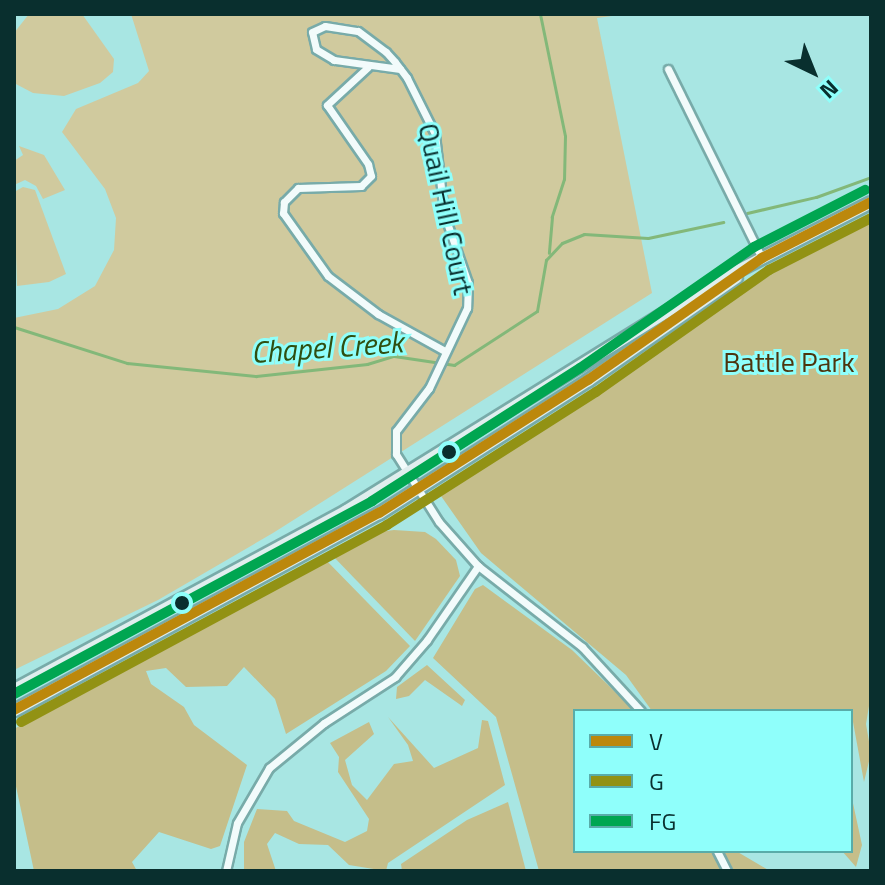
<!DOCTYPE html>
<style>
body{margin:0}
#map{position:relative;width:885px;height:885px;overflow:hidden;background:#a8e6e3;font-family:"Titillium Web",sans-serif}
div>[style]{position:absolute}
.green>*{inset:0;background:#d0ca9e}
.forest>*{inset:0;background:#c5be8a}
.stream>*{height:3px;margin:-1.5px;padding:0 1.5px;transform-origin:1.5px;border-radius:1.5px;background:#83b879}
.roads{filter:drop-shadow(2px 0 #78aba9) drop-shadow(-2px 0 #78aba9) drop-shadow(0 2px #78aba9) drop-shadow(0 -2px #78aba9)}
.street>*{height:7px;margin:-3.5px;padding:0 3.5px;transform-origin:3.5px;border-radius:3.5px;background:#f2fbfb}
.secondary>*{height:11px;margin:-5.5px;padding:0 5.5px;transform-origin:5.5px;border-radius:5.5px;background:#e0eeee}
.bus-1>*{height:10px;margin:-5px;padding:0 5px;transform-origin:5px;border-radius:5px;background:#bc880c}
.bus-2>*{height:10px;margin:-5px;padding:0 5px;transform-origin:5px;border-radius:5px;background:#929214}
.bus-3>*{height:10px;margin:-5px;padding:0 5px;transform-origin:5px;border-radius:5px;background:#00a651}
.dots>*{width:22px;height:22px;translate:-50% -50%;box-sizing:border-box;border:4px solid #8ffffb;border-radius:50%}
span{translate:-50% -50%;white-space:nowrap;text-align:center;line-height:1.15;-webkit-text-stroke:6px #8ffffb;paint-order:stroke}
.street-label{font-size:28px;color:#092f2e}
.park-label{font-size:28px;color:#4d340d}
.water-label{font-size:30px;color:#2f4f11;font-style:italic}
.frame{position:absolute;inset:0;border:16px solid #092f2e;pointer-events:none}
.legend{position:absolute;left:573px;top:709px;width:280px;height:144px;box-sizing:border-box;background:#8ffffb;border:2px solid #59aca9;margin:0;padding:10px 14px;list-style:none;font-size:24px;color:#092f2e}
.legend li{display:flex;align-items:center;gap:16px;height:40px}
.legend b{width:40px;border:2px solid #59aca9}
.north{position:absolute;left:773px;top:32px;width:80px;height:80px;-webkit-text-stroke:6px #8ffffb;paint-order:stroke;rotate:137deg;font-size:22px;font-weight:700;line-height:32px;text-align:center;color:#092f2e}
.north::after{content:'';display:block;margin:auto;width:28px;height:36px;background:#092f2e;clip-path:polygon(50% 0,100% 100%,50% 72%,0 100%)}
</style>
<div id="map">
<div class="green">
<div style="clip-path:polygon(29px 14px,82px 14px,114px 59px,113px 72px,100px 83px,64px 96px,33px 93px,14px 83px,14px 33px)"></div>
<div style="clip-path:polygon(131px 14px,627px 14px,597px 18px,652px 293px,273px 533px,158px 600px,14px 670px,14px 318px,58px 309px,95px 286px,114px 250px,116px 218px,105px 189px,62px 132px,76px 109px,138px 83px,149px 71px)"></div>
<div style="clip-path:polygon(19px 146px,44px 155px,65px 190px,43px 199px,36px 186px,25px 180px,14px 185px,14px 161px,23px 155px)"></div>
<div style="clip-path:polygon(23px 187px,35px 190px,66px 274px,49px 282px,17px 286px,14px 192px)"></div>
</div>
<div class="forest">
<div style="clip-path:polygon(871px 221px,871px 694px,866px 724px,871px 753px,864px 782px,851px 711px,652px 711px,626px 675px,481px 553px,441px 496px,444px 489px,798px 257px)"></div>
<div style="clip-path:polygon(394px 530px,425px 532px,436px 539px,456px 560px,460px 576px,415px 641px,330px 553px,364px 534px)"></div>
<div style="clip-path:polygon(323px 557px,410px 646px,386px 671px,286px 734px,275px 699px,244px 667px,227px 686px,186px 687px,166px 668px,146px 671px,151px 684px,184px 707px,194px 725px,247px 765px,220px 846px,211px 849px,159px 832px,132px 862px,137px 871px,34px 871px,14px 777px,14px 729px)"></div>
<div style="clip-path:polygon(483px 585px,572px 650px,635px 711px,575px 711px,575px 851px,736px 851px,770px 871px,539px 871px,496px 717px,433px 658px,475px 589px)"></div>
<div style="clip-path:polygon(427px 665px,465px 700px,462px 706px,425px 680px,409px 696px,396px 699px,397px 687px)"></div>
<div style="clip-path:polygon(388px 717px,434px 768px,478px 748px,482px 720px,488px 721px,505px 785px,388px 863px,386px 871px,349px 865px,328px 845px,299px 844px,275px 833px,267px 844px,276px 871px,244px 871px,244px 842px,257px 809px,287px 811px,294px 821px,345px 842px,367px 831px,369px 819px,338px 772px,339px 757px,330px 743px,369px 722px,374px 734px,345px 760px,352px 785px,367px 800px,394px 764px,413px 761px,408px 745px)"></div>
<div style="clip-path:polygon(851px 794px,862px 845px,856px 867px,842px 851px,851px 851px)"></div>
<div style="clip-path:polygon(508px 802px,526px 871px,402px 871px,401px 864px,467px 820px)"></div>
</div>
<div class="stream">
<div style="left:540px;top:14px;width:125px;rotate:78.4deg"></div>
<div style="left:565px;top:136px;width:43px;rotate:91.3deg"></div>
<div style="left:564px;top:179px;width:40px;rotate:108deg"></div>
<div style="left:552px;top:217px;width:36px;rotate:95deg"></div>
<div style="left:747px;top:213px;width:71px;rotate:-13.1deg"></div>
<div style="left:816px;top:197px;width:59px;rotate:-20deg"></div>
<div style="left:14px;top:327px;width:119px;rotate:17.7deg"></div>
<div style="left:127px;top:363px;width:130px;rotate:5.8deg"></div>
<div style="left:256px;top:376px;width:112px;rotate:-6.2deg"></div>
<div style="left:367px;top:364px;width:28px;rotate:-17deg"></div>
<div style="left:394px;top:356px;width:61px;rotate:8.5deg"></div>
<div style="left:454px;top:365px;width:99px;rotate:-33deg"></div>
<div style="left:537px;top:311px;width:52px;rotate:-80deg"></div>
<div style="left:546px;top:260px;width:23px;rotate:-47deg"></div>
<div style="left:562px;top:243px;width:24px;rotate:-22deg"></div>
<div style="left:584px;top:234px;width:64px;rotate:3.6deg"></div>
<div style="left:648px;top:238px;width:77px;rotate:-12deg"></div>
</div>
<div class="roads">
<div class="street">
<div style="left:368px;top:67px;width:56px;rotate:137.2deg"></div>
<div style="left:327px;top:105px;width:72px;rotate:55.2deg"></div>
<div style="left:368px;top:164px;width:12px;rotate:76deg"></div>
<div style="left:371px;top:176px;width:14px;rotate:135deg"></div>
<div style="left:361px;top:186px;width:63px;rotate:178.2deg"></div>
<div style="left:298px;top:188px;width:20px;rotate:135deg"></div>
<div style="left:284px;top:202px;width:11px;rotate:95deg"></div>
<div style="left:283px;top:213px;width:77px;rotate:54.5deg"></div>
<div style="left:328px;top:276px;width:63px;rotate:37.2deg"></div>
<div style="left:378px;top:314px;width:74px;rotate:29deg"></div>
<div style="left:400px;top:69px;width:67px;rotate:-172.2deg"></div>
<div style="left:334px;top:60px;width:21px;rotate:-149deg"></div>
<div style="left:316px;top:49px;width:17px;rotate:-103deg"></div>
<div style="left:312px;top:32px;width:14px;rotate:-25deg"></div>
<div style="left:325px;top:26px;width:33px;rotate:9deg"></div>
<div style="left:358px;top:31px;width:35px;rotate:37deg"></div>
<div style="left:386px;top:52px;width:13px;rotate:48deg"></div>
<div style="left:395px;top:62px;width:20px;rotate:53deg"></div>
<div style="left:407px;top:78px;width:63px;rotate:63.4deg"></div>
<div style="left:435px;top:134px;width:81px;rotate:83.6deg"></div>
<div style="left:444px;top:214px;width:73px;rotate:70.8deg"></div>
<div style="left:468px;top:283px;width:25px;rotate:92deg"></div>
<div style="left:467px;top:308px;width:89px;rotate:115.4deg"></div>
<div style="left:429px;top:388px;width:54px;rotate:127.5deg"></div>
<div style="left:396px;top:431px;width:23px;rotate:90deg"></div>
<div style="left:396px;top:454px;width:80px;rotate:57.7deg"></div>
<div style="left:439px;top:522px;width:59px;rotate:48.4deg"></div>
<div style="left:478px;top:566px;width:132px;rotate:37.9deg"></div>
<div style="left:582px;top:647px;width:87px;rotate:47.3deg"></div>
<div style="left:668px;top:69px;width:211px;rotate:63.6deg"></div>
<div style="left:717px;top:851px;width:22px;rotate:63deg"></div>
<div style="left:226px;top:871px;width:49px;rotate:-77.1deg"></div>
<div style="left:237px;top:823px;width:64px;rotate:-59.8deg"></div>
<div style="left:269px;top:768px;width:71px;rotate:-39.3deg"></div>
<div style="left:324px;top:723px;width:85px;rotate:-32.9deg"></div>
<div style="left:395px;top:677px;width:49px;rotate:-49.1deg"></div>
<div style="left:427px;top:640px;width:90px;rotate:-55.4deg"></div>
</div>
<div class="secondary">
<div style="left:14px;top:689px;width:377px;rotate:-28.3deg"></div>
<div style="left:346px;top:510px;width:431px;rotate:-31.8deg"></div>
<div style="left:712px;top:283px;width:178px;rotate:-27deg"></div>
<div style="left:14px;top:710px;width:415px;rotate:-28.4deg"></div>
<div style="left:379px;top:513px;width:248px;rotate:-32.5deg"></div>
<div style="left:588px;top:380px;width:180px;rotate:-34.8deg"></div>
</div>
</div>
<div class="bus-1">
<div style="left:14px;top:710px;width:415px;rotate:-28.4deg"></div>
<div style="left:379px;top:513px;width:248px;rotate:-32.5deg"></div>
<div style="left:588px;top:380px;width:213px;rotate:-35deg"></div>
<div style="left:762px;top:258px;width:123px;rotate:-27.2deg"></div>
</div>
<div class="bus-2">
<div style="left:21px;top:722px;width:416px;rotate:-28.3deg"></div>
<div style="left:387px;top:525px;width:248px;rotate:-32.5deg"></div>
<div style="left:596px;top:392px;width:212px;rotate:-35.2deg"></div>
<div style="left:769px;top:270px;width:114px;rotate:-27deg"></div>
</div>
<div class="bus-3">
<div style="left:14px;top:694px;width:407px;rotate:-28.3deg"></div>
<div style="left:372px;top:501px;width:247px;rotate:-32.6deg"></div>
<div style="left:580px;top:368px;width:212px;rotate:-34.8deg"></div>
<div style="left:754px;top:247px;width:125px;rotate:-27.2deg"></div>
</div>
<div class="dots">
<div style="left:449px;top:452px;background:#092f2e"></div>
<div style="left:182px;top:603px;background:#092f2e"></div>
</div>
<div class="street-label">
<span style="left:446px;top:209px;rotate:78deg">Quail Hill Court</span>
</div>
<div class="park-label">
<span style="left:789px;top:362px">Battle Park</span>
</div>
<div class="water-label">
<span style="left:327px;top:347px;rotate:-4deg">Chapel Creek</span>
</div>
<div class="frame"></div>
<ul class="legend">
<li><b style="height:10px;background:#bc880c"></b>V</li>
<li><b style="height:10px;background:#929214"></b>G</li>
<li><b style="height:10px;background:#00a651"></b>FG</li>
</ul>
<div class="north">N</div>
</div>
